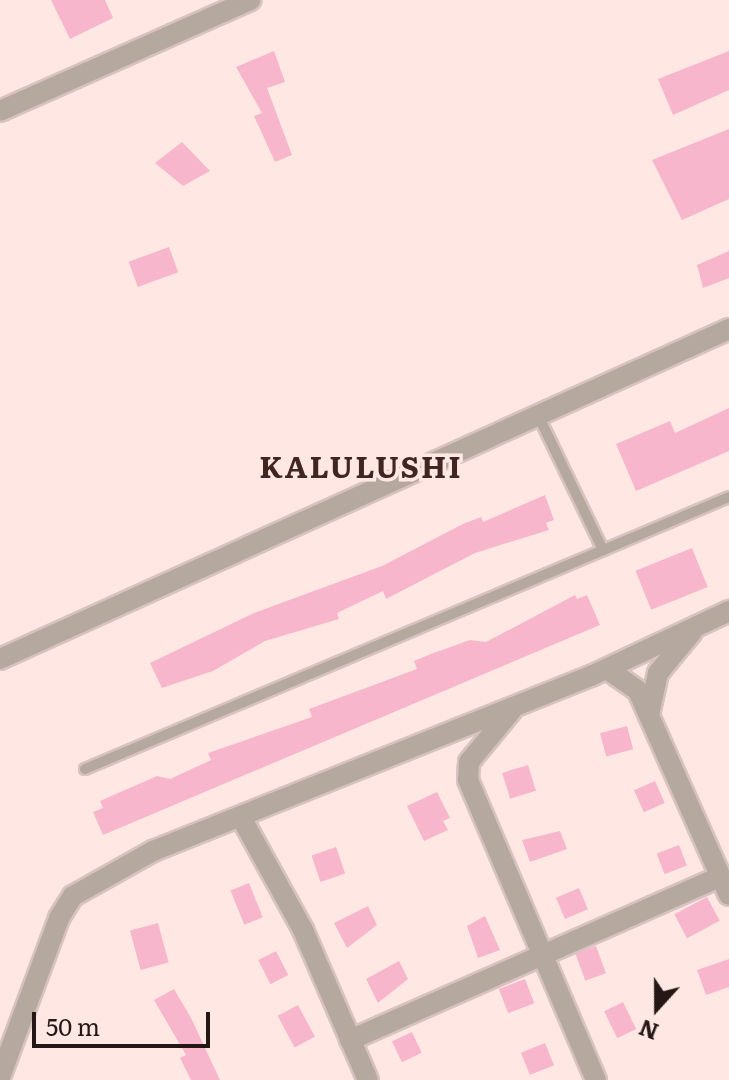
<!DOCTYPE html>
<style>
body{margin:0}
#map{position:relative;width:729px;height:1080px;overflow:hidden;background:#ffe8e4;font-family:Literata,serif}
div>[style]{position:absolute}
.building>*{inset:0;background:#f7b6cb;transform-origin:0 0}
.roads{filter:drop-shadow(2px 0 #d8c2bf) drop-shadow(-2px 0 #d8c2bf) drop-shadow(0 2px #d8c2bf) drop-shadow(0 -2px #d8c2bf)}
.lane>*{height:10px;margin:-5px;padding:0 5px;transform-origin:5px;border-radius:5px;background:#b5a89f}
.street>*{height:20px;margin:-10px;padding:0 10px;transform-origin:10px;border-radius:10px;background:#b5a89f}
span{translate:-50% -50%;white-space:nowrap;text-align:center;line-height:1.15;-webkit-text-stroke:7px #ffe8e4;paint-order:stroke}
.district-label{font-size:30px;color:#412521;font-weight:700;letter-spacing:2px}
.north{position:absolute;left:617px;top:968px;width:80px;height:80px;-webkit-text-stroke:6px #ffe8e4;paint-order:stroke;rotate:201deg;font-size:22px;font-weight:700;line-height:32px;text-align:center;color:#241715}
.north::after{content:'';display:block;margin:auto;width:28px;height:36px;background:#241715;clip-path:polygon(50% 0,100% 100%,50% 72%,0 100%)}
.scale{position:absolute;left:32px;top:1012px;width:178px;height:36px;box-sizing:border-box;border:4px solid #241715;border-top:0;padding-left:10px;font-size:24px;line-height:28px;white-space:nowrap;color:#241715;-webkit-text-stroke:6px #ffe8e4;paint-order:stroke}
</style>
<div id="map">
<div class="building">
<div style="clip-path:polygon(51px 0,105px 0,113px 18px,70px 39px)"></div>
<div style="clip-path:polygon(274px 51px,285px 82px,267px 88px,292px 155px,275px 162px,254px 116px,262px 113px,236px 67px)"></div>
<div style="clip-path:polygon(729px 51px,729px 90px,673px 115px,658px 79px)"></div>
<div style="clip-path:polygon(729px 129px,729px 199px,682px 220px,652px 160px)"></div>
<div style="clip-path:polygon(182px 142px,210px 171px,183px 186px,155px 163px)"></div>
<div style="left:169px;top:247px;width:27px;height:43px;rotate:70deg"></div>
<div style="clip-path:polygon(729px 251px,729px 278px,703px 288px,697px 265px)"></div>
<div style="clip-path:polygon(729px 408px,729px 451px,636px 491px,616px 444px,670px 421px,675px 433px)"></div>
<div style="clip-path:polygon(545px 495px,554px 520px,546px 523px,549px 530px,475px 553px,386px 599px,383px 591px,337px 613px,339px 619px,265px 641px,213px 671px,162px 688px,150px 663px,254px 613px,382px 566px,463px 524px,481px 517px,483px 522px)"></div>
<div style="left:692px;top:548px;width:42px;height:61px;rotate:68deg"></div>
<div style="clip-path:polygon(575px 595px,577px 599px,587px 595px,600px 625px,103px 835px,93px 812px,103px 808px,100px 801px,157px 776px,170px 779px,211px 760px,208px 753px,312px 717px,309px 709px,417px 669px,414px 661px,431px 654px,470px 640px,486px 642px)"></div>
<div style="left:627px;top:726px;width:24px;height:28px;rotate:75deg"></div>
<div style="left:528px;top:765px;width:27px;height:27px;rotate:73deg"></div>
<div style="left:655px;top:781px;width:24px;height:23px;rotate:66deg"></div>
<div style="clip-path:polygon(437px 792px,450px 818px,443px 821px,448px 830px,424px 841px,407px 806px)"></div>
<div style="clip-path:polygon(560px 831px,567px 849px,530px 862px,522px 840px)"></div>
<div style="left:679px;top:845px;width:22px;height:24px;rotate:69deg"></div>
<div style="left:336px;top:847px;width:28px;height:26px;rotate:71deg"></div>
<div style="left:249px;top:883px;width:37px;height:20px;rotate:68deg"></div>
<div style="left:579px;top:888px;width:23px;height:25px;rotate:67deg"></div>
<div style="left:707px;top:897px;width:27px;height:37px;rotate:62deg"></div>
<div style="clip-path:polygon(368px 906px,377px 925px,347px 948px,334px 923px)"></div>
<div style="clip-path:polygon(485px 916px,500px 950px,478px 958px,467px 926px)"></div>
<div style="left:158px;top:923px;width:41px;height:29px;rotate:75deg"></div>
<div style="left:596px;top:946px;width:29px;height:22px;rotate:70deg"></div>
<div style="left:276px;top:951px;width:27px;height:20px;rotate:63deg"></div>
<div style="clip-path:polygon(729px 959px,729px 987px,706px 995px,697px 970px)"></div>
<div style="clip-path:polygon(399px 961px,408px 979px,378px 1003px,366px 979px)"></div>
<div style="left:525px;top:979px;width:26px;height:28px;rotate:69deg"></div>
<div style="clip-path:polygon(174px 989px,191px 1018px,220px 1080px,191px 1080px,180px 1058px,186px 1055px,154px 1000px)"></div>
<div style="left:623px;top:1002px;width:30px;height:21px;rotate:64deg"></div>
<div style="left:298px;top:1005px;width:36px;height:23px;rotate:62deg"></div>
<div style="left:412px;top:1032px;width:23px;height:22px;rotate:65deg"></div>
<div style="left:545px;top:1043px;width:24px;height:26px;rotate:68deg"></div>
</div>
<div class="roads">
<div class="lane">
<div style="left:538px;top:415px;width:150px;rotate:64.3deg"></div>
<div style="left:85px;top:769px;width:699px;rotate:-22.9deg"></div>
</div>
<div class="street">
<div style="left:0;top:111px;width:274px;rotate:-23.9deg"></div>
<div style="left:0;top:659px;width:800px;rotate:-24.36deg"></div>
<div style="left:607px;top:669px;width:38px;rotate:35deg"></div>
<div style="left:638px;top:691px;width:223px;rotate:66deg"></div>
<div style="left:512px;top:710px;width:67px;rotate:129.6deg"></div>
<div style="left:469px;top:762px;width:18px;rotate:93deg"></div>
<div style="left:468px;top:780px;width:326px;rotate:66.9deg"></div>
<div style="left:649px;top:715px;width:43px;rotate:-77.9deg"></div>
<div style="left:658px;top:673px;width:53px;rotate:-50.3deg"></div>
<div style="left:242px;top:819px;width:127px;rotate:61.2deg"></div>
<div style="left:303px;top:930px;width:163px;rotate:66.6deg"></div>
<div style="left:350px;top:1040px;width:404px;rotate:-23.8deg"></div>
<div style="left:0;top:1077px;width:170px;rotate:-69.6deg"></div>
<div style="left:59px;top:918px;width:26px;rotate:-58deg"></div>
<div style="left:73px;top:896px;width:92px;rotate:-29.4deg"></div>
<div style="left:153px;top:851px;width:472px;rotate:-21.8deg"></div>
<div style="left:591px;top:676px;width:153px;rotate:-25.2deg"></div>
</div>
</div>
<div class="district-label">
<span style="left:361px;top:465px">KALULUSHI</span>
</div>
<div class="north">N</div>
<div class="scale">50 m</div>
</div>
